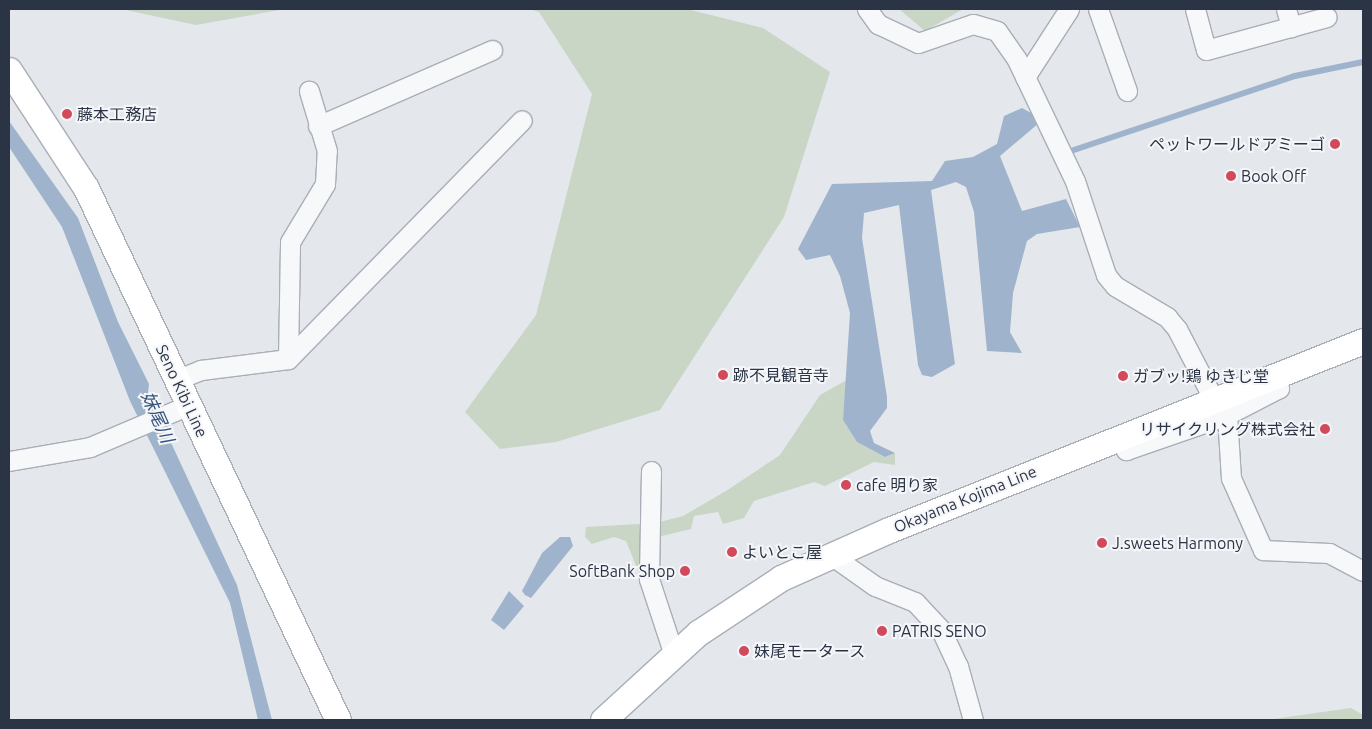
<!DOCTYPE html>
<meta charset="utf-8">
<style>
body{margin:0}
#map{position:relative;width:1372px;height:729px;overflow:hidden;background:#e4e7ec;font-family:Ubuntu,"Noto Sans JP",sans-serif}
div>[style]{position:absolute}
.green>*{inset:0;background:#c9d6c5}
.water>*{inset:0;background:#9fb4cc}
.stream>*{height:5.5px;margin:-2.75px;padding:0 2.75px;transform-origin:2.75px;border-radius:2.75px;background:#9fb4cc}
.roads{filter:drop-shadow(1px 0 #a9aeb7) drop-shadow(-1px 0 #a9aeb7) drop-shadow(0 1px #a9aeb7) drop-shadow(0 -1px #a9aeb7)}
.minor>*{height:19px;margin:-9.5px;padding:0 9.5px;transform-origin:9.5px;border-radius:9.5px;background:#f7f8fa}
.major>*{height:25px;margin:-12.5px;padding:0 12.5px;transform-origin:12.5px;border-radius:12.5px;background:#fff}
.dots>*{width:14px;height:14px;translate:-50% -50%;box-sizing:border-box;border:2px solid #f4f6f9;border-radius:50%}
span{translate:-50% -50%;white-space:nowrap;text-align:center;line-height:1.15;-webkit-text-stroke:4px #f4f6f9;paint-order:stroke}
.poi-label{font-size:16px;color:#2b3445}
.left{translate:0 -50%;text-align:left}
.right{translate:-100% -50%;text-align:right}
.street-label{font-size:16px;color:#2b3445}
.water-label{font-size:18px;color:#34527a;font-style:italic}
.frame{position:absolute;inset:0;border:10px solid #2b3445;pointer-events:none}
</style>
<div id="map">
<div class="green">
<div style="clip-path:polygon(121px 9px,285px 9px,196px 25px)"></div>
<div style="clip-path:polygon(529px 9px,687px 9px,763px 28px,830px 72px,784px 217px,660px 410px,556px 442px,500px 449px,465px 412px,536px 315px,592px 94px,539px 12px)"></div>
<div style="clip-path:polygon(899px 9px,963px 9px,925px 31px)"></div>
<div style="clip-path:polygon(847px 380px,843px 420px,857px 442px,885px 457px,895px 453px,895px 465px,874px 462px,825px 486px,814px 482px,754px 501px,744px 518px,723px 524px,718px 512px,694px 516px,691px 529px,645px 540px,644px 575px,639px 573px,626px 541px,614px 537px,592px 544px,585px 537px,586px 527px,656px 523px,683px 516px,726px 491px,780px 455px,820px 395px)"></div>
<div style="clip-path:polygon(1351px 708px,1363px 715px,1363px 720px,1266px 720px)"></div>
</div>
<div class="water">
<div style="clip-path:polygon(1022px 108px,1035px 115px,1039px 123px,1000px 156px,1022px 211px,1066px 199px,1080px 227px,1037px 234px,1027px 241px,1013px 293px,1010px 332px,1022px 353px,987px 351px,974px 212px,966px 187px,956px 182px,931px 190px,955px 364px,932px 377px,922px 375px,918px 365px,899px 205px,864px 213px,862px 238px,887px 397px,887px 408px,870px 431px,874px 443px,895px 453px,885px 457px,857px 442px,843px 420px,850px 313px,840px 276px,830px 255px,806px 260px,798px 249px,832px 184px,932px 181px,945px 161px,973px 157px,997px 144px,1004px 116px)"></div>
<div style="clip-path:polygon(9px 121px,78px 218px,118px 322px,149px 384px,148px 393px,237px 585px,272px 720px,258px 720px,230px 603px,130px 401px,62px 227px,9px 147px)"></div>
<div style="clip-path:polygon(560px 537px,570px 537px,573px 546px,531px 598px,525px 595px,522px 591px,542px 553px)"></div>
<div style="clip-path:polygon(509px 591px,524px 606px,504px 630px,491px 620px)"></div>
</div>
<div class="stream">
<div style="left:1071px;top:151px;width:236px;rotate:-18.5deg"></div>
<div style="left:1295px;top:76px;width:69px;rotate:-11.6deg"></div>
</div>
<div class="roads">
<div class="minor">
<div style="left:867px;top:9px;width:19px;rotate:54deg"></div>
<div style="left:878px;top:24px;width:44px;rotate:25.4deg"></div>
<div style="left:918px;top:43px;width:58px;rotate:-19.1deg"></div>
<div style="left:973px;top:24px;width:25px;rotate:16deg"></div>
<div style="left:997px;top:31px;width:35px;rotate:55deg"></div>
<div style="left:1017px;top:60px;width:134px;rotate:64.4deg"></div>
<div style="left:1075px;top:181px;width:99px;rotate:71.7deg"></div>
<div style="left:1106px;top:275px;width:14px;rotate:51deg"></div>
<div style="left:1115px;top:286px;width:61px;rotate:30.8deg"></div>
<div style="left:1167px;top:317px;width:16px;rotate:50deg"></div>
<div style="left:1177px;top:329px;width:80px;rotate:62.5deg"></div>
<div style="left:1098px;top:9px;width:87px;rotate:70.5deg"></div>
<div style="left:1195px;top:9px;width:42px;rotate:75deg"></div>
<div style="left:1206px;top:50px;width:125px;rotate:-15.3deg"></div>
<div style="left:1286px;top:9px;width:19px;rotate:74deg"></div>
<div style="left:1025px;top:77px;width:81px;rotate:-57.1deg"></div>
<div style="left:318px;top:126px;width:190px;rotate:-23.6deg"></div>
<div style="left:288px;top:359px;width:117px;rotate:-89deg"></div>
<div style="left:290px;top:242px;width:68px;rotate:-58.9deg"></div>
<div style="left:325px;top:184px;width:33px;rotate:-87deg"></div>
<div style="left:327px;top:151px;width:63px;rotate:-106.7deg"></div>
<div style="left:1275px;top:376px;width:13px;rotate:72deg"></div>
<div style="left:1279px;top:388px;width:59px;rotate:152.6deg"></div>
<div style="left:1227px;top:415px;width:63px;rotate:86.4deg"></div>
<div style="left:1231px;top:478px;width:79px;rotate:66deg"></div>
<div style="left:1263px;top:550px;width:66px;rotate:2.6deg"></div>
<div style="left:1329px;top:553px;width:38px;rotate:28deg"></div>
<div style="left:176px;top:380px;width:27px;rotate:-22deg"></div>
<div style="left:201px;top:370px;width:88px;rotate:-7.2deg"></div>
<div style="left:288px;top:359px;width:334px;rotate:-45.6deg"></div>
<div style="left:1119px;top:437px;width:15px;rotate:62deg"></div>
<div style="left:1126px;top:450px;width:107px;rotate:-19.1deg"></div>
<div style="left:9px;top:461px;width:82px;rotate:-9.8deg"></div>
<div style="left:90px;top:447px;width:108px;rotate:-23deg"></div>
<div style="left:651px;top:471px;width:108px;rotate:91.1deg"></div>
<div style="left:649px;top:579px;width:80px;rotate:71.8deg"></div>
<div style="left:831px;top:555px;width:54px;rotate:35.2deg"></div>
<div style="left:875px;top:586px;width:43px;rotate:21.8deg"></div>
<div style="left:915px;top:602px;width:38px;rotate:47deg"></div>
<div style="left:941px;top:630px;width:40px;rotate:65deg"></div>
<div style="left:958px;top:666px;width:56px;rotate:74.5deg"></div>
</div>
<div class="major">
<div style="left:9px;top:70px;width:141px;rotate:56.9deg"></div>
<div style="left:86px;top:188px;width:589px;rotate:64.65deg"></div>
<div style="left:603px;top:720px;width:129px;rotate:-42.5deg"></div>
<div style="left:698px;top:633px;width:100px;rotate:-33.5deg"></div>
<div style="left:781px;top:578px;width:118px;rotate:-24deg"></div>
<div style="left:889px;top:530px;width:510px;rotate:-21.74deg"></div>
</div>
</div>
<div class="dots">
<div style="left:67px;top:114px;background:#d1495b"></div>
<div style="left:1335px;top:144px;background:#d1495b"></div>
<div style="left:1231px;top:176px;background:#d1495b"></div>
<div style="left:723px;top:375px;background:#d1495b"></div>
<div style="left:1123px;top:376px;background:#d1495b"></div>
<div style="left:1325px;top:429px;background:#d1495b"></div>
<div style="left:846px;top:485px;background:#d1495b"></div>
<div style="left:1102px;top:543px;background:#d1495b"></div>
<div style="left:732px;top:552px;background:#d1495b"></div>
<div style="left:685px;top:571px;background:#d1495b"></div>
<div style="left:882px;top:631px;background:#d1495b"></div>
<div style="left:744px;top:651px;background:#d1495b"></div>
</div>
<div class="poi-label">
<span class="left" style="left:77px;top:114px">藤本工務店</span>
<span class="right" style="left:1325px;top:144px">ペットワールドアミーゴ</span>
<span class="left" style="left:1241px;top:176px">Book Off</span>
<span class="left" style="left:733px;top:375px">跡不見観音寺</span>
<span class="left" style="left:1133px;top:376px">ガブッ!鶏 ゆきじ堂</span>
<span class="right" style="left:1315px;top:429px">リサイクリング株式会社</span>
<span class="left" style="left:856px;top:485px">cafe 明り家</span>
<span class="left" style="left:1112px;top:543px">J.sweets Harmony</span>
<span class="left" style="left:742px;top:552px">よいとこ屋</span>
<span class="right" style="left:675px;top:571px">SoftBank Shop</span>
<span class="left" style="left:892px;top:631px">PATRIS SENO</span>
<span class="left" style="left:754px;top:651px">妹尾モータース</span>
</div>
<div class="street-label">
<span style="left:182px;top:391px;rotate:65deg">Seno Kibi Line</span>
<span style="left:965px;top:499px;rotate:-22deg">Okayama Kojima Line</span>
</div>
<div class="water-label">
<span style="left:158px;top:417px;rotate:66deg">妹尾川</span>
</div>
<div class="frame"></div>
</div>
